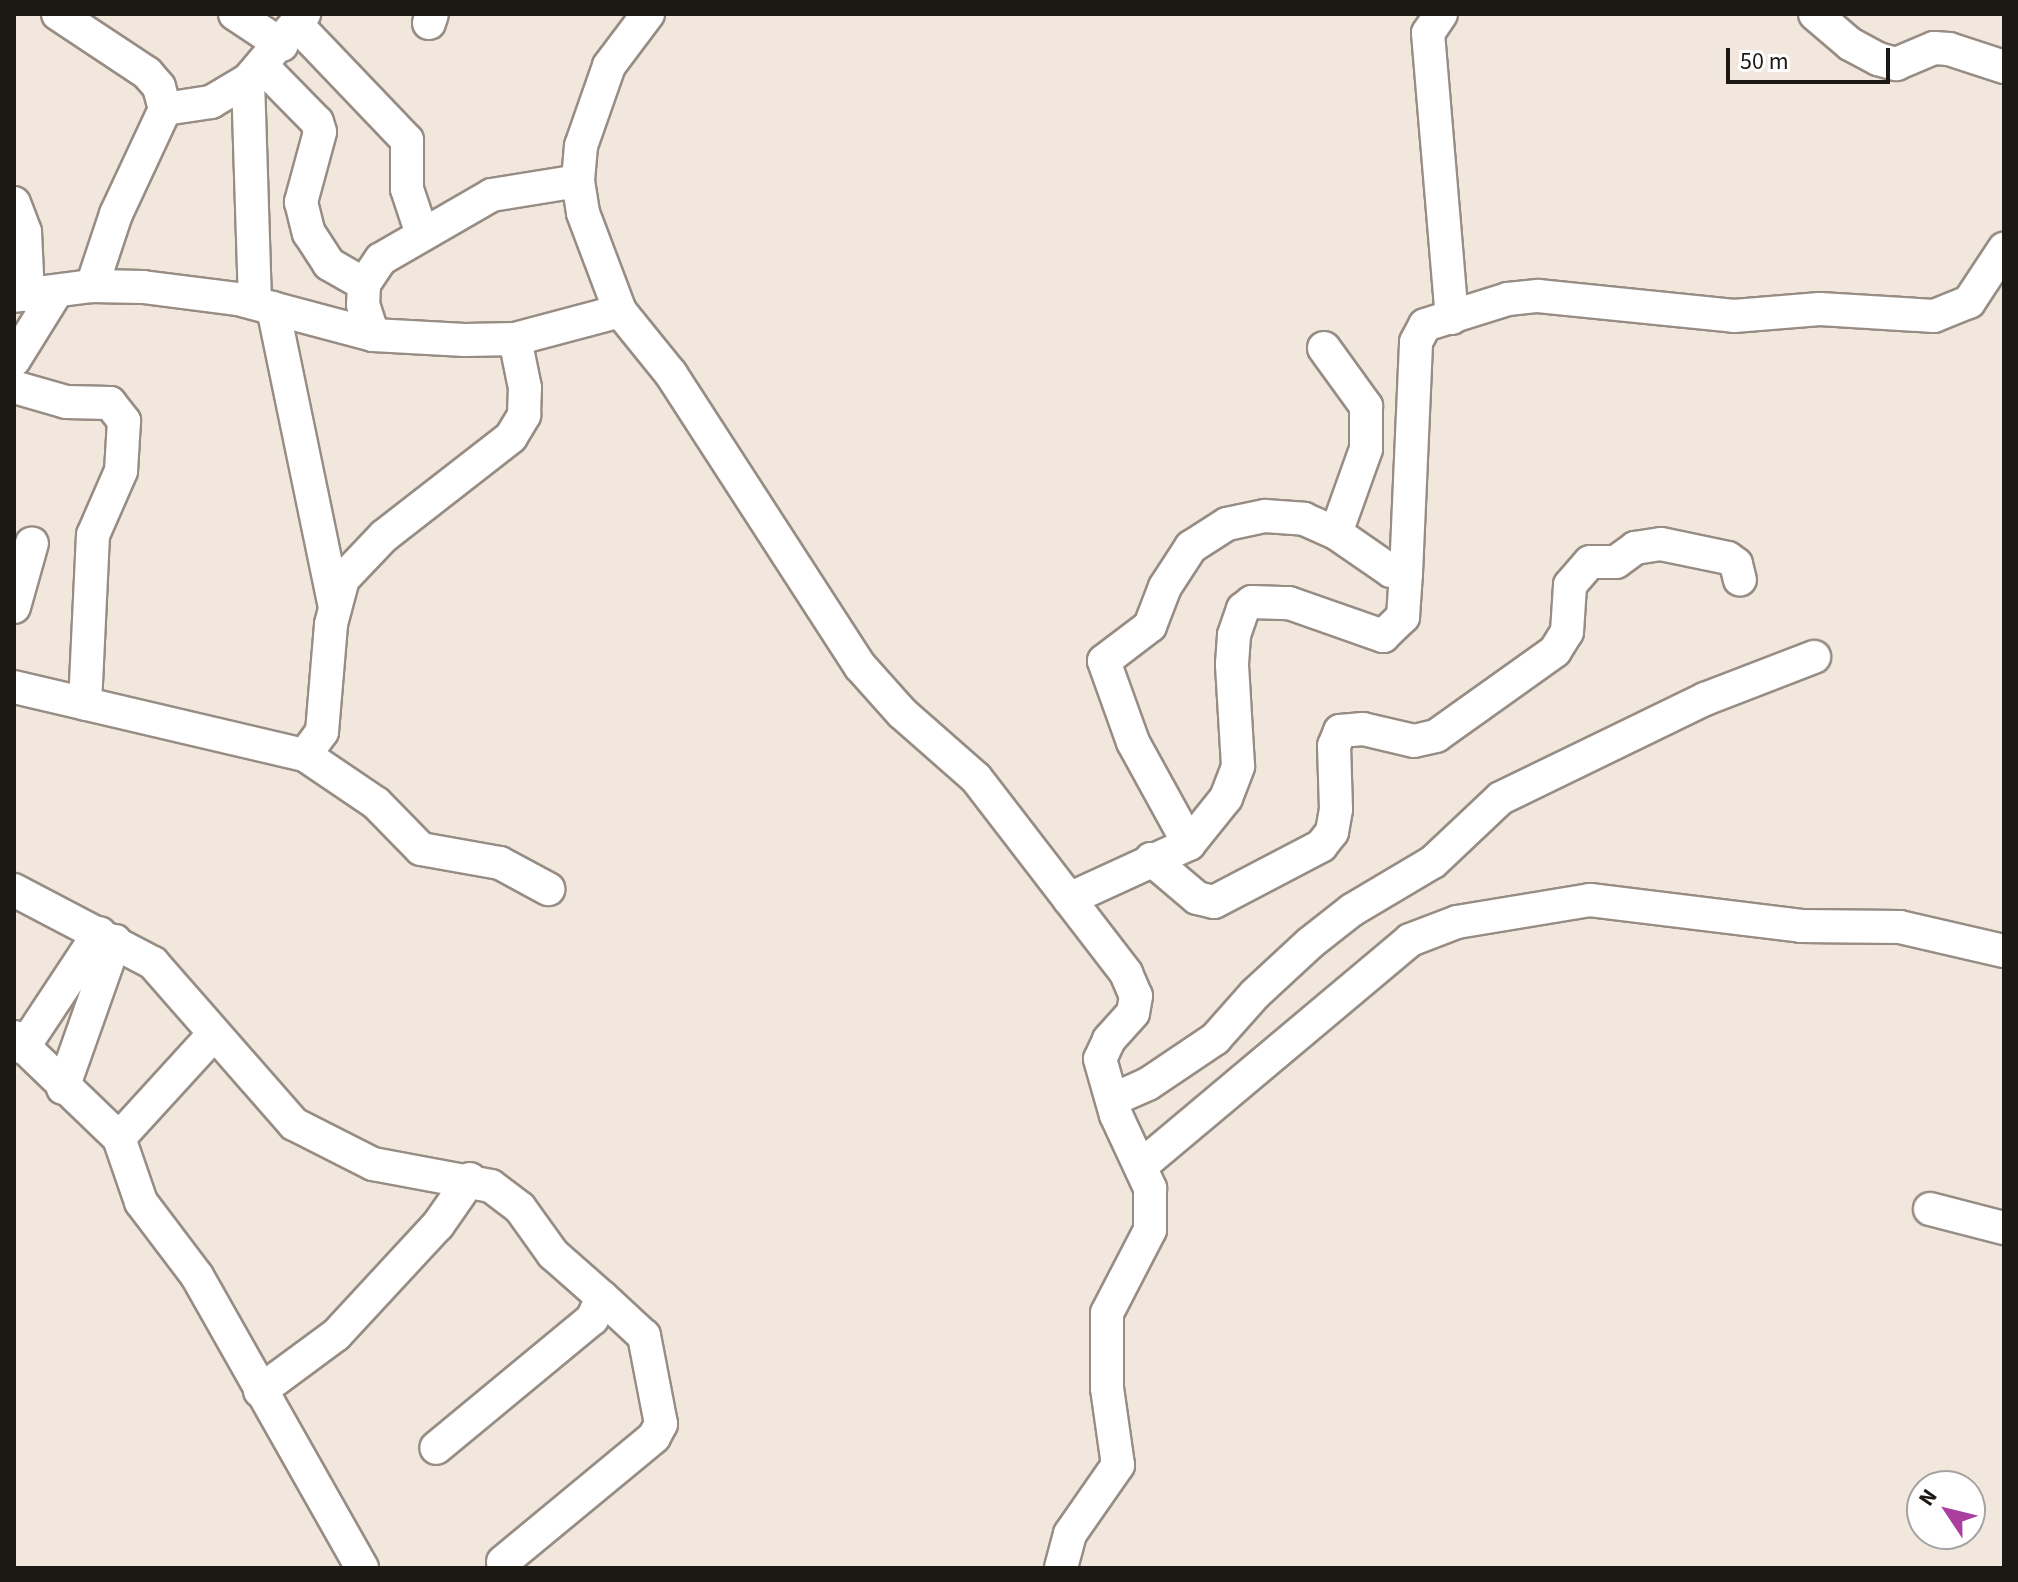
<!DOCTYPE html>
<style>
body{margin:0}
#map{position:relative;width:2018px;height:1582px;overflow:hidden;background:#f2e7dd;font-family:"Source Sans 3",sans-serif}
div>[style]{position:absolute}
.roads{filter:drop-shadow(2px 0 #978d84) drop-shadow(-2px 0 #978d84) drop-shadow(0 2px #978d84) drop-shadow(0 -2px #978d84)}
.minor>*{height:32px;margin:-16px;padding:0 16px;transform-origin:16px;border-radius:16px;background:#fff}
span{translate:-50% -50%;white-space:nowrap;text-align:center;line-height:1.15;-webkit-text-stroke:8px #fff;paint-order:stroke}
.frame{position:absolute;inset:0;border:16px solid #1c1915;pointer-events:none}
.north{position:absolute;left:1906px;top:1470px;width:80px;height:80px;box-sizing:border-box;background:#fff;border:2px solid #a4a3a1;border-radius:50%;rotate:305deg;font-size:22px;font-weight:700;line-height:32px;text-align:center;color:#1c1915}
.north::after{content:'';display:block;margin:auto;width:28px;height:36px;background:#aa3fa0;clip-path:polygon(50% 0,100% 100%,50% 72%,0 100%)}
.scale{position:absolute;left:1726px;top:48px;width:164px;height:36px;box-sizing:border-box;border:4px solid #1c1915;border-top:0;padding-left:10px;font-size:24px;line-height:28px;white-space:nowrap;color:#1c1915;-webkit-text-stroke:6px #fff;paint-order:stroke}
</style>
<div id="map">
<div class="roads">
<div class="minor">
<div style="left:58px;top:14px;width:107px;rotate:33.5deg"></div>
<div style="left:147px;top:73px;width:18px;rotate:49deg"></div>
<div style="left:159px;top:87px;width:23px;rotate:75deg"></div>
<div style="left:165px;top:109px;width:116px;rotate:115deg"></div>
<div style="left:116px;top:214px;width:76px;rotate:108.4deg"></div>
<div style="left:235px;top:14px;width:56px;rotate:33.4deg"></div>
<div style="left:648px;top:14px;width:65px;rotate:126.9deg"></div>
<div style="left:609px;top:66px;width:85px;rotate:109.3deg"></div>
<div style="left:581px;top:146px;width:35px;rotate:95deg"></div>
<div style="left:578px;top:181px;width:32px;rotate:81deg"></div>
<div style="left:583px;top:213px;width:105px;rotate:69.3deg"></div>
<div style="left:620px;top:311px;width:81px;rotate:51deg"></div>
<div style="left:671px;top:374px;width:348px;rotate:57.1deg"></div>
<div style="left:860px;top:666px;width:63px;rotate:48.2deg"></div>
<div style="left:902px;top:713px;width:98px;rotate:41.3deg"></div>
<div style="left:976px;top:778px;width:246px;rotate:52.4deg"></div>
<div style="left:1126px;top:973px;width:25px;rotate:67deg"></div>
<div style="left:1136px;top:996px;width:17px;rotate:100deg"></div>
<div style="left:1133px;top:1013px;width:36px;rotate:132deg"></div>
<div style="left:1109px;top:1040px;width:21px;rotate:115deg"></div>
<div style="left:1100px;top:1059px;width:58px;rotate:74.1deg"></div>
<div style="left:1116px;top:1115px;width:81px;rotate:65deg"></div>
<div style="left:1150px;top:1188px;width:42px;rotate:90deg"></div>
<div style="left:1150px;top:1230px;width:93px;rotate:117.4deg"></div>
<div style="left:1107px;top:1313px;width:75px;rotate:90deg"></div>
<div style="left:1107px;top:1388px;width:78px;rotate:81.9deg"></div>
<div style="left:1118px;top:1465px;width:84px;rotate:124.8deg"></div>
<div style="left:1070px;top:1534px;width:35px;rotate:105deg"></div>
<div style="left:1441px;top:14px;width:23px;rotate:124deg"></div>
<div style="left:1428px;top:33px;width:286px;rotate:85.2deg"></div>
<div style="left:1815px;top:14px;width:46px;rotate:40.6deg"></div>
<div style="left:1850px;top:44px;width:32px;rotate:28deg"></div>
<div style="left:1878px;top:59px;width:19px;rotate:16deg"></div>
<div style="left:1896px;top:64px;width:41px;rotate:-22.8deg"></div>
<div style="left:1934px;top:48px;width:15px;rotate:4deg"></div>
<div style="left:1949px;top:49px;width:58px;rotate:18.1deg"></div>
<div style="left:429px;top:23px;width:9px;rotate:-72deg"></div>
<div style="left:297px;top:25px;width:159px;rotate:46.3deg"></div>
<div style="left:407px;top:140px;width:49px;rotate:90deg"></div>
<div style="left:407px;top:189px;width:47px;rotate:71.6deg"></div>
<div style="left:262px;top:66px;width:78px;rotate:45.5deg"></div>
<div style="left:317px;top:122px;width:10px;rotate:73deg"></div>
<div style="left:320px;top:132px;width:73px;rotate:105.2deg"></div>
<div style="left:301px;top:202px;width:32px;rotate:76deg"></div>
<div style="left:309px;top:233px;width:37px;rotate:57deg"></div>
<div style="left:329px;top:264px;width:40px;rotate:29.7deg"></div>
<div style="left:248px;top:80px;width:223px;rotate:88.2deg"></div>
<div style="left:165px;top:109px;width:47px;rotate:-8.7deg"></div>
<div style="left:211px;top:102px;width:43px;rotate:-30.7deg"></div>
<div style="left:248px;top:80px;width:87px;rotate:-49.7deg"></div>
<div style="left:14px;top:203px;width:31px;rotate:69deg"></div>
<div style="left:25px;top:232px;width:63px;rotate:87.3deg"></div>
<div style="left:14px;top:296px;width:79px;rotate:-7.3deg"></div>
<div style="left:92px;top:286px;width:51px;rotate:1.1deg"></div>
<div style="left:143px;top:287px;width:96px;rotate:7.2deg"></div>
<div style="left:238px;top:299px;width:140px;rotate:14.9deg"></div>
<div style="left:373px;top:335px;width:92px;rotate:3.1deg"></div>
<div style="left:465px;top:340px;width:50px;rotate:-1.1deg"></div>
<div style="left:515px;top:339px;width:109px;rotate:-14.9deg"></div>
<div style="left:273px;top:308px;width:301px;rotate:78.3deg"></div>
<div style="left:373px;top:335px;width:32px;rotate:-108deg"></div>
<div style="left:363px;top:305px;width:21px;rotate:-87deg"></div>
<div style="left:364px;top:284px;width:30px;rotate:-56deg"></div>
<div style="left:381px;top:259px;width:128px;rotate:-30deg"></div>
<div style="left:492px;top:195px;width:87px;rotate:-9.2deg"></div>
<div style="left:1324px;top:348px;width:72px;rotate:54.1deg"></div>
<div style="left:1366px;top:406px;width:43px;rotate:90deg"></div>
<div style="left:1366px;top:449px;width:89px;rotate:109.7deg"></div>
<div style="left:14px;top:360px;width:78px;rotate:-58.2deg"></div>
<div style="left:14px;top:387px;width:54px;rotate:16.1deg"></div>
<div style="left:66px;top:402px;width:44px;rotate:1.3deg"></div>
<div style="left:110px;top:403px;width:23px;rotate:52deg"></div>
<div style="left:124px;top:421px;width:50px;rotate:93.4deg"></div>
<div style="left:121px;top:471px;width:70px;rotate:113.6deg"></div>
<div style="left:93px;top:535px;width:169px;rotate:92.7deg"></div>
<div style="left:14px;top:607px;width:66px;rotate:-74.3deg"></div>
<div style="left:14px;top:687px;width:299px;rotate:13.2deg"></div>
<div style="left:305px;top:755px;width:29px;rotate:-54deg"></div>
<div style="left:322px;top:732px;width:108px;rotate:-85.2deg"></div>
<div style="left:331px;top:624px;width:47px;rotate:-75.1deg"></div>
<div style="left:343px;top:579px;width:59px;rotate:-46.4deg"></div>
<div style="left:384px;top:536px;width:161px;rotate:-37.9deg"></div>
<div style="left:511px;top:437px;width:26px;rotate:-59deg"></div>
<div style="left:524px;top:415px;width:27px;rotate:-88deg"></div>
<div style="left:525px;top:388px;width:50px;rotate:-101.5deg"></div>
<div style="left:305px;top:755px;width:86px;rotate:34.1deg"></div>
<div style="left:376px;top:803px;width:64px;rotate:45.6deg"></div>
<div style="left:421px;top:849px;width:80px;rotate:10deg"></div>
<div style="left:500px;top:863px;width:55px;rotate:28.4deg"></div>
<div style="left:1189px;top:844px;width:116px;rotate:-118.8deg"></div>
<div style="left:1133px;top:742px;width:86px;rotate:-109.7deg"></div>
<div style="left:1104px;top:661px;width:58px;rotate:-37.3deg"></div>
<div style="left:1150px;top:626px;width:42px;rotate:-69deg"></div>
<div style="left:1165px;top:587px;width:48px;rotate:-57deg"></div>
<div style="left:1191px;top:547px;width:43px;rotate:-32.6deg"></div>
<div style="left:1227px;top:524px;width:39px;rotate:-12deg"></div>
<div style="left:1265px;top:516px;width:39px;rotate:4deg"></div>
<div style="left:1304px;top:519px;width:35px;rotate:24deg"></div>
<div style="left:1336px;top:533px;width:67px;rotate:34.6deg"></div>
<div style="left:1391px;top:571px;width:15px;rotate:8deg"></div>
<div style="left:1406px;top:573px;width:231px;rotate:-87.5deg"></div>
<div style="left:1416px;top:342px;width:19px;rotate:-62deg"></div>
<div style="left:1425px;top:325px;width:87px;rotate:-17.4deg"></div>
<div style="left:1508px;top:299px;width:30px;rotate:-6deg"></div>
<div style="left:1538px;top:296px;width:197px;rotate:5.8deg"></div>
<div style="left:1734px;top:316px;width:86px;rotate:-4.7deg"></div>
<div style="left:1820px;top:309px;width:114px;rotate:3.5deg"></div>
<div style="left:1934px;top:316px;width:38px;rotate:-22deg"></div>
<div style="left:1969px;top:302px;width:64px;rotate:-56.6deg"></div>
<div style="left:1151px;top:859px;width:60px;rotate:40.3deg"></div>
<div style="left:1197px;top:898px;width:17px;rotate:13deg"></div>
<div style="left:1214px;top:902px;width:121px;rotate:-27.6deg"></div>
<div style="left:1321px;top:846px;width:18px;rotate:-52deg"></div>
<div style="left:1332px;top:832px;width:23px;rotate:-80deg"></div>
<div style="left:1336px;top:809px;width:63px;rotate:-91.8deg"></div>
<div style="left:1334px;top:746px;width:16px;rotate:-68deg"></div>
<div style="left:1340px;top:731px;width:23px;rotate:-5deg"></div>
<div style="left:1363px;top:729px;width:52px;rotate:13.2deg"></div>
<div style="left:1414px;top:741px;width:23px;rotate:-13deg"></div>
<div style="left:1436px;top:736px;width:146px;rotate:-35.5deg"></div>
<div style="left:1555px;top:651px;width:22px;rotate:-58deg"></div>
<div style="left:1567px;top:632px;width:47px;rotate:-86.3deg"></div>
<div style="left:1570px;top:585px;width:30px;rotate:-49deg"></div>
<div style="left:1590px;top:562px;width:26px"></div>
<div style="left:1616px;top:562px;width:24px;rotate:-36deg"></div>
<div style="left:1635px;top:548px;width:26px;rotate:-9deg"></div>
<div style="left:1661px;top:544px;width:68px;rotate:11.8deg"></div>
<div style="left:1728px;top:558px;width:10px;rotate:37deg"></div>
<div style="left:1736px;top:564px;width:16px;rotate:76deg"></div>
<div style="left:14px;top:890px;width:157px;rotate:27.7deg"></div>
<div style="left:153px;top:963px;width:214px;rotate:48.8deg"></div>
<div style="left:294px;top:1124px;width:89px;rotate:26.9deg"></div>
<div style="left:373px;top:1164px;width:120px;rotate:10.6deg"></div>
<div style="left:491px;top:1186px;width:36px;rotate:37deg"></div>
<div style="left:520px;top:1208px;width:57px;rotate:54.3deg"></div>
<div style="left:553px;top:1254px;width:65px;rotate:41.3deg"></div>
<div style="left:602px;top:1297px;width:24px;rotate:114deg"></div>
<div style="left:592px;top:1319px;width:202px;rotate:140.4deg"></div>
<div style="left:1069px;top:899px;width:132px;rotate:-24.6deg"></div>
<div style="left:1189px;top:844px;width:59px;rotate:-51.2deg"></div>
<div style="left:1226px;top:798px;width:34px;rotate:-69deg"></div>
<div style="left:1238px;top:766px;width:102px;rotate:-93.4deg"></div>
<div style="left:1232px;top:664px;width:29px;rotate:-86deg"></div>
<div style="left:1234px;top:635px;width:28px;rotate:-71deg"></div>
<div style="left:1243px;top:609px;width:11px;rotate:-38deg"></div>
<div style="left:1252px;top:602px;width:37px;rotate:2deg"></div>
<div style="left:1289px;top:603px;width:100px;rotate:19.3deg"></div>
<div style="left:1383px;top:636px;width:28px;rotate:-44deg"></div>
<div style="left:1403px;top:617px;width:44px;rotate:-86.1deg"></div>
<div style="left:14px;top:1037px;width:146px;rotate:43.9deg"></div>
<div style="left:119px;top:1138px;width:68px;rotate:71deg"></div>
<div style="left:141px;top:1202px;width:93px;rotate:52.9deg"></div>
<div style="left:197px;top:1276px;width:335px;rotate:60.5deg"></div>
<div style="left:23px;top:1048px;width:138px;rotate:-56.5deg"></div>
<div style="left:63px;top:1088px;width:156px;rotate:-70.5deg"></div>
<div style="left:1112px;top:1100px;width:39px;rotate:-24deg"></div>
<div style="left:1148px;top:1084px;width:81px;rotate:-33.9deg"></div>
<div style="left:1215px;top:1039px;width:60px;rotate:-48.4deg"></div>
<div style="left:1255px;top:994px;width:75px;rotate:-42.8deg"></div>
<div style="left:1310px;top:943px;width:53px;rotate:-38.2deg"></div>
<div style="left:1352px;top:910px;width:94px;rotate:-30.7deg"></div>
<div style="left:1433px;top:862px;width:93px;rotate:-43.3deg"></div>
<div style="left:1501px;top:798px;width:227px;rotate:-25.9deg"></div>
<div style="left:1705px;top:699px;width:117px;rotate:-21.1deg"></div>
<div style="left:119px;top:1138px;width:139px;rotate:-47.6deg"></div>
<div style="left:1141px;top:1166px;width:351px;rotate:-40deg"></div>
<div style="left:1410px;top:940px;width:50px;rotate:-21deg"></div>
<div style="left:1457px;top:922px;width:135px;rotate:-9.4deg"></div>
<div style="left:1590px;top:900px;width:213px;rotate:7deg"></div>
<div style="left:1801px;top:926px;width:99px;rotate:0.6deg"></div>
<div style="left:1900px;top:927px;width:107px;rotate:13deg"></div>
<div style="left:1930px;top:1209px;width:76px;rotate:14.4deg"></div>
<div style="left:260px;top:1391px;width:94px;rotate:-36.4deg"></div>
<div style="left:336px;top:1335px;width:150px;rotate:-47.2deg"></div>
<div style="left:438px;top:1225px;width:56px;rotate:-55.2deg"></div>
<div style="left:503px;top:1562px;width:196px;rotate:-39.6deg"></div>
<div style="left:654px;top:1437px;width:15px;rotate:-62deg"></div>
<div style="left:661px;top:1424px;width:90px;rotate:-100.9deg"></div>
<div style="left:644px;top:1336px;width:57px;rotate:-137.1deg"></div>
</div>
</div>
<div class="frame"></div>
<div class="north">N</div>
<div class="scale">50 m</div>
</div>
